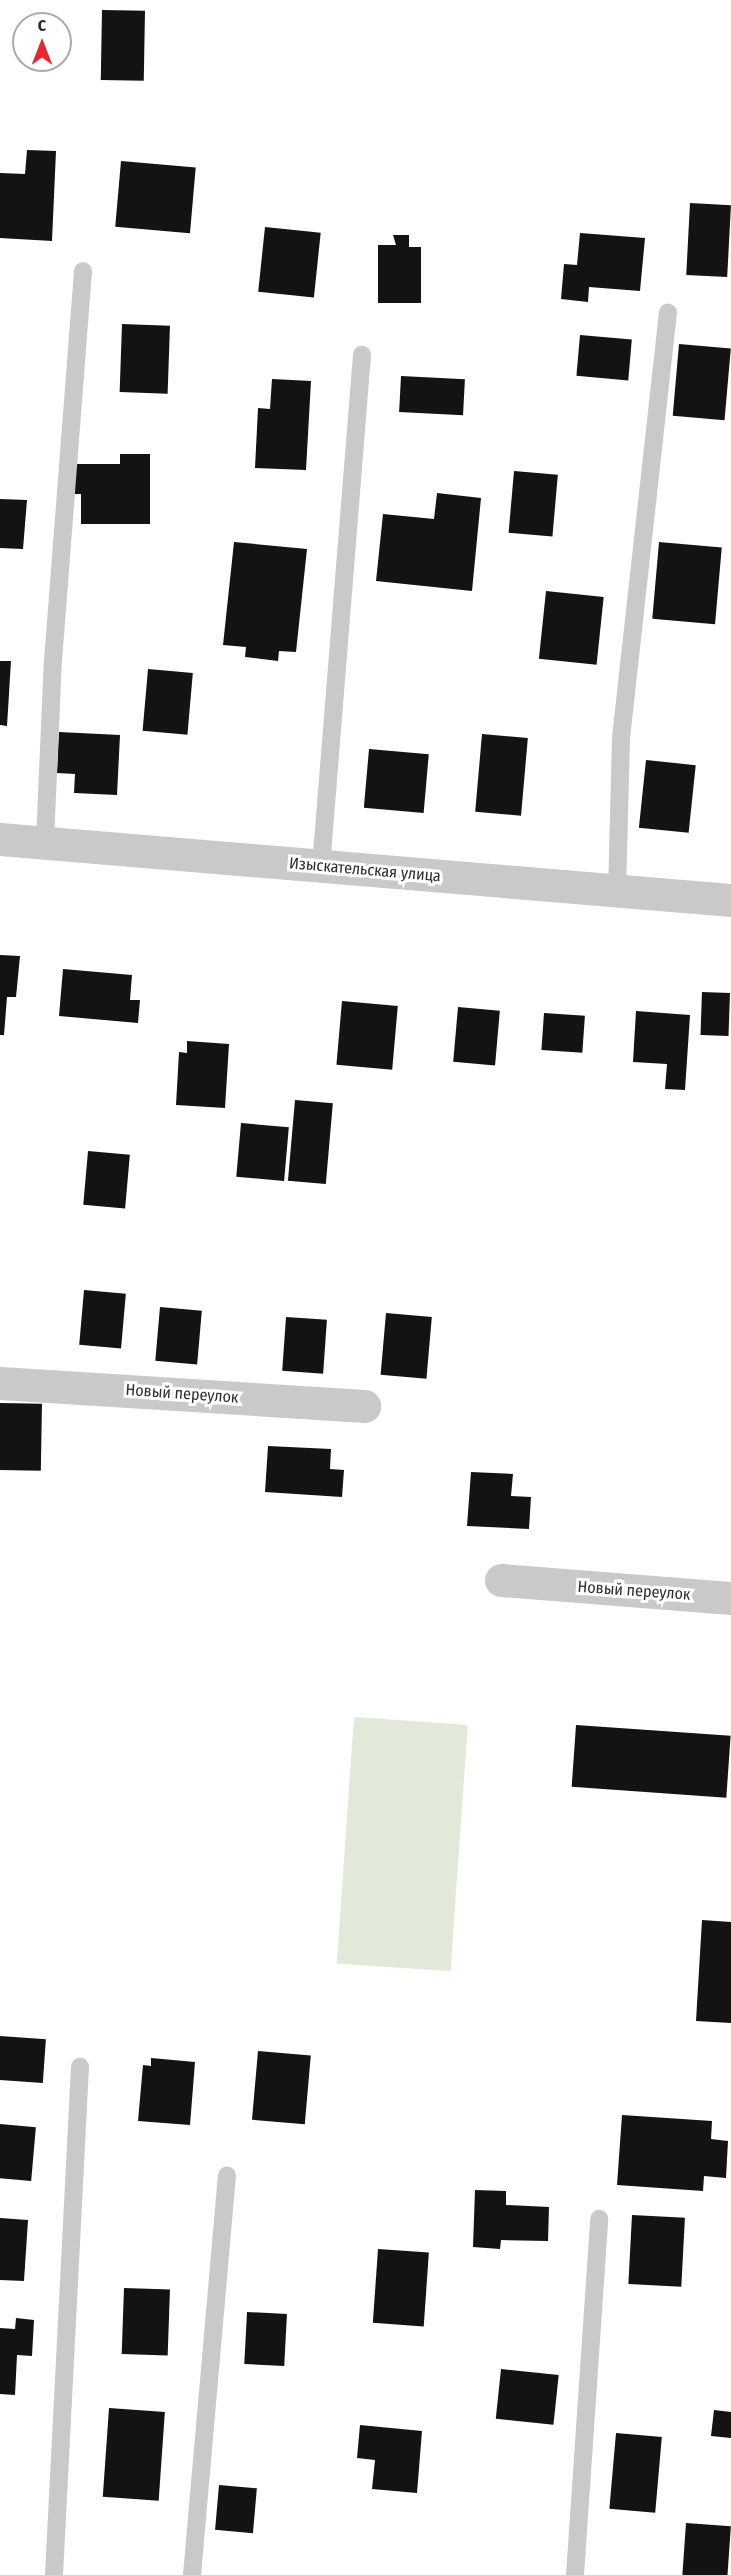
<!DOCTYPE html>
<meta charset="utf-8">
<style>
body{margin:0}
#map{position:relative;width:731px;height:2575px;overflow:hidden;background:#fff;font-family:"Fira Sans Condensed",sans-serif}
div>[style]{position:absolute}
.green>*{inset:0;background:#e1ead8;transform-origin:0 0}
.building>*{inset:0;background:#131313;transform-origin:0 0}
.service>*{height:18px;margin:-9px;padding:0 9px;transform-origin:9px;border-radius:9px;background:#c9c9c9}
.minor>*{height:33px;margin:-16.5px;padding:0 16.5px;transform-origin:16.5px;border-radius:16.5px;background:#c9c9c9}
span{translate:-50% -50%;white-space:nowrap;text-align:center;line-height:1.15;-webkit-text-stroke:6px #fff;paint-order:stroke}
.street-label{font-size:16px;color:#2c2c2c}
.north{position:absolute;left:12px;top:12px;width:60px;height:60px;box-sizing:border-box;background:#fff;border:2px solid #ababab;border-radius:50%;rotate:0deg;font-size:16px;font-weight:700;line-height:24px;text-align:center;color:#2c2c2c}
.north::after{content:'';display:block;margin:auto;width:21px;height:27px;background:#e8282e;clip-path:polygon(50% 0,100% 100%,50% 72%,0 100%)}
</style>
<div id="map">
<div class="green">
<div style="left:354px;top:1717px;width:114px;height:247px;rotate:4deg"></div>
</div>
<div class="building">
<div style="left:102px;top:10px;width:43px;height:70px;rotate:1deg"></div>
<div style="clip-path:polygon(27px 150px,56px 151px,52px 241px,0 238px,0 173px,25px 174px)"></div>
<div style="left:121px;top:161px;width:75px;height:66px;rotate:5deg"></div>
<div style="left:690px;top:203px;width:41px;height:72px;rotate:3deg"></div>
<div style="left:265px;top:227px;width:56px;height:65px;rotate:6deg"></div>
<div style="clip-path:polygon(580px 233px,645px 238px,640px 291px,589px 287px,588px 302px,561px 299px,564px 264px,577px 265px)"></div>
<div style="clip-path:polygon(393px 235px,409px 235px,409px 247px,421px 247px,421px 303px,378px 303px,378px 245px,396px 245px)"></div>
<div style="left:122px;top:324px;width:48px;height:68px;rotate:2deg"></div>
<div style="left:580px;top:335px;width:52px;height:41px;rotate:5deg"></div>
<div style="left:679px;top:344px;width:52px;height:72px;rotate:5deg"></div>
<div style="left:401px;top:376px;width:64px;height:36px;rotate:3deg"></div>
<div style="clip-path:polygon(272px 379px,311px 381px,306px 470px,255px 468px,258px 408px,270px 409px)"></div>
<div style="clip-path:polygon(120px 454px,150px 454px,150px 524px,81px 524px,81px 494px,72px 494px,72px 464px,120px 464px)"></div>
<div style="left:514px;top:471px;width:44px;height:62px;rotate:5deg"></div>
<div style="clip-path:polygon(437px 493px,481px 498px,472px 591px,376px 581px,383px 514px,434px 519px)"></div>
<div style="clip-path:polygon(0 499px,27px 500px,23px 549px,0 548px)"></div>
<div style="clip-path:polygon(234px 542px,307px 549px,296px 652px,279px 651px,278px 661px,245px 657px,246px 647px,223px 645px)"></div>
<div style="left:659px;top:542px;width:63px;height:77px;rotate:5deg"></div>
<div style="left:546px;top:591px;width:58px;height:68px;rotate:6deg"></div>
<div style="clip-path:polygon(0 661px,11px 661px,7px 726px,0 725px)"></div>
<div style="left:148px;top:669px;width:45px;height:62px;rotate:5deg"></div>
<div style="clip-path:polygon(59px 732px,120px 735px,117px 795px,74px 793px,75px 774px,57px 773px)"></div>
<div style="left:482px;top:734px;width:46px;height:78px;rotate:5deg"></div>
<div style="left:369px;top:749px;width:60px;height:59px;rotate:5deg"></div>
<div style="left:646px;top:760px;width:50px;height:68px;rotate:6deg"></div>
<div style="clip-path:polygon(0 955px,20px 956px,16px 997px,7px 997px,4px 1035px,0 1035px)"></div>
<div style="clip-path:polygon(63px 969px,132px 975px,130px 1000px,140px 1000px,138px 1023px,59px 1016px)"></div>
<div style="left:702px;top:992px;width:28px;height:43px;rotate:2deg"></div>
<div style="left:342px;top:1001px;width:56px;height:64px;rotate:5deg"></div>
<div style="left:458px;top:1007px;width:42px;height:55px;rotate:5deg"></div>
<div style="clip-path:polygon(636px 1011px,690px 1015px,685px 1090px,665px 1089px,667px 1064px,633px 1062px)"></div>
<div style="left:544px;top:1013px;width:41px;height:37px;rotate:4deg"></div>
<div style="clip-path:polygon(187px 1041px,229px 1044px,225px 1108px,176px 1105px,179px 1052px,187px 1053px)"></div>
<div style="left:295px;top:1100px;width:38px;height:81px;rotate:5deg"></div>
<div style="left:241px;top:1123px;width:48px;height:54px;rotate:5deg"></div>
<div style="left:88px;top:1151px;width:42px;height:54px;rotate:5deg"></div>
<div style="left:84px;top:1290px;width:42px;height:55px;rotate:5deg"></div>
<div style="left:160px;top:1307px;width:42px;height:54px;rotate:5deg"></div>
<div style="left:386px;top:1313px;width:46px;height:62px;rotate:5deg"></div>
<div style="left:286px;top:1317px;width:41px;height:54px;rotate:4deg"></div>
<div style="left:0;top:1403px;width:42px;height:67px;rotate:1deg"></div>
<div style="clip-path:polygon(268px 1446px,331px 1449px,330px 1469px,344px 1470px,342px 1497px,265px 1492px)"></div>
<div style="clip-path:polygon(471px 1472px,513px 1474px,511px 1496px,531px 1497px,529px 1529px,467px 1526px)"></div>
<div style="left:576px;top:1725px;width:155px;height:62px;rotate:4deg"></div>
<div style="clip-path:polygon(702px 1920px,731px 1922px,731px 2023px,696px 2021px)"></div>
<div style="left:0;top:2036px;width:46px;height:44px;rotate:4deg"></div>
<div style="left:258px;top:2051px;width:53px;height:69px;rotate:5deg"></div>
<div style="clip-path:polygon(151px 2058px,195px 2062px,190px 2125px,138px 2121px,143px 2065px,151px 2066px)"></div>
<div style="clip-path:polygon(622px 2115px,712px 2121px,711px 2139px,728px 2141px,726px 2178px,704px 2176px,703px 2191px,617px 2185px)"></div>
<div style="left:0;top:2124px;width:36px;height:54px;rotate:5deg"></div>
<div style="clip-path:polygon(475px 2190px,506px 2191px,506px 2205px,549px 2207px,548px 2241px,501px 2240px,500px 2249px,473px 2247px)"></div>
<div style="left:632px;top:2215px;width:53px;height:69px;rotate:3deg"></div>
<div style="clip-path:polygon(0 2218px,28px 2220px,24px 2281px,0 2280px)"></div>
<div style="left:378px;top:2249px;width:51px;height:74px;rotate:4deg"></div>
<div style="left:124px;top:2288px;width:46px;height:66px;rotate:2deg"></div>
<div style="left:247px;top:2312px;width:40px;height:52px;rotate:3deg"></div>
<div style="clip-path:polygon(16px 2318px,34px 2320px,32px 2356px,17px 2355px,15px 2395px,0 2394px,0 2328px,15px 2329px)"></div>
<div style="left:501px;top:2369px;width:58px;height:50px;rotate:6deg"></div>
<div style="left:109px;top:2408px;width:56px;height:89px;rotate:4deg"></div>
<div style="clip-path:polygon(714px 2410px,731px 2412px,731px 2438px,711px 2436px)"></div>
<div style="clip-path:polygon(360px 2425px,422px 2431px,417px 2493px,372px 2489px,375px 2460px,357px 2458px)"></div>
<div style="left:616px;top:2433px;width:46px;height:76px;rotate:5deg"></div>
<div style="left:219px;top:2485px;width:38px;height:45px;rotate:5deg"></div>
<div style="left:686px;top:2523px;width:45px;height:52px;rotate:4deg"></div>
</div>
<div class="service">
<div style="left:45px;top:841px;width:180px;rotate:-87.5deg"></div>
<div style="left:53px;top:661px;width:391px;rotate:-85.6deg"></div>
<div style="left:321px;top:867px;width:514px;rotate:-85.42deg"></div>
<div style="left:617px;top:892px;width:154px;rotate:-88.5deg"></div>
<div style="left:621px;top:738px;width:428px;rotate:-83.7deg"></div>
<div style="left:54px;top:2575px;width:509px;rotate:-87.07deg"></div>
<div style="left:192px;top:2575px;width:401px;rotate:-85deg"></div>
<div style="left:575px;top:2575px;width:357px;rotate:-86.1deg"></div>
</div>
<div class="minor">
<div style="left:0;top:839px;width:734px;rotate:4.77deg"></div>
<div style="left:0;top:1383px;width:365px;rotate:3.6deg"></div>
<div style="left:501px;top:1580px;width:231px;rotate:4.5deg"></div>
</div>
<div class="street-label">
<span style="left:365px;top:870px;rotate:5deg">Изыскательская улица</span>
<span style="left:182px;top:1394px;rotate:4deg">Новый переулок</span>
<span style="left:634px;top:1591px;rotate:4deg">Новый переулок</span>
</div>
<div class="north">С</div>
</div>
